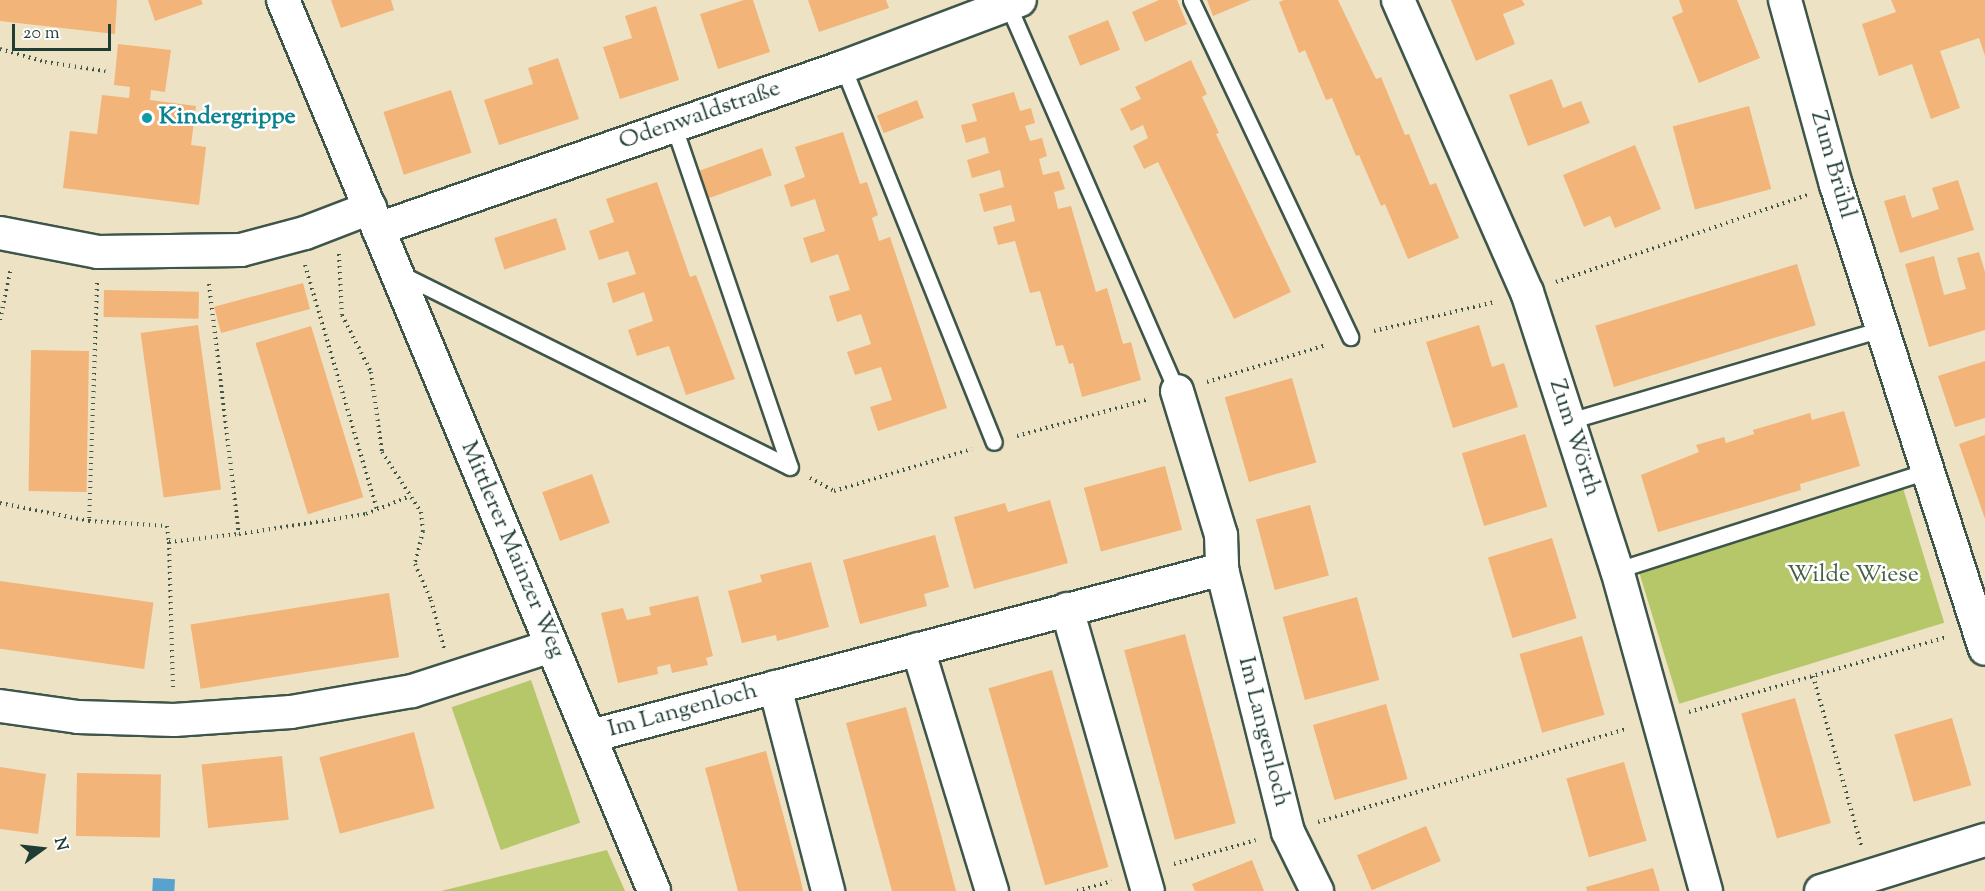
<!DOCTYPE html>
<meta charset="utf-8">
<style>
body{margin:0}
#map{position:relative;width:1985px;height:891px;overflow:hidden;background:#eee2c4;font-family:"Sorts Mill Goudy",serif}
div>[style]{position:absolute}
.green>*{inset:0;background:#b6c76a;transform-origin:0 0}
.water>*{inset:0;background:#57a2cf;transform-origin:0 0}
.building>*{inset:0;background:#f2b478;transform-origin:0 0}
.path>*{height:4px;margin-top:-2px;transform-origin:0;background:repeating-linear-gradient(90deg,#3e564a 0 1.5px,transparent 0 6px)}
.roads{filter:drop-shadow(2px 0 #3e564a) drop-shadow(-2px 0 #3e564a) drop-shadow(0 2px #3e564a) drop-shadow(0 -2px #3e564a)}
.service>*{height:15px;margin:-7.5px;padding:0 7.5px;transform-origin:7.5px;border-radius:7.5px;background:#fff}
.minor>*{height:32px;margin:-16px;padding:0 16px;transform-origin:16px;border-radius:16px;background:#fff}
.dots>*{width:16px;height:16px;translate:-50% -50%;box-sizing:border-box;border:3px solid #fff;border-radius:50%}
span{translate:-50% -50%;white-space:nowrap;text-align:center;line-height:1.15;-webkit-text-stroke:5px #fff;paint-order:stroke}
.street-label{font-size:24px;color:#1f3d34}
.culture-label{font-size:24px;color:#0d838f;font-weight:700}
.left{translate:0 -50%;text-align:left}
.park-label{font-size:24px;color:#456042}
.north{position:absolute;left:12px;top:819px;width:60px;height:60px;-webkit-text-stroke:4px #fff;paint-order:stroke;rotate:75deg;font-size:16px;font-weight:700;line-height:24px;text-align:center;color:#1f3d34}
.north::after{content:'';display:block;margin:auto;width:21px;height:27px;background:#1f3d34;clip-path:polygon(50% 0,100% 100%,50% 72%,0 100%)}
.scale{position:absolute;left:12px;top:24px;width:99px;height:27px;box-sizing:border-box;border:3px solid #1f3d34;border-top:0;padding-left:8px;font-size:18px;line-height:21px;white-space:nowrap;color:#1f3d34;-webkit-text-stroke:4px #fff;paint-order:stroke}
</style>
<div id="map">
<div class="green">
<div style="left:1903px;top:488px;width:141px;height:277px;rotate:73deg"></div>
<div style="left:531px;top:680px;width:151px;height:84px;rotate:71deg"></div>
<div style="clip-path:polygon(607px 850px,625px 891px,441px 891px)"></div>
</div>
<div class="water">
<div style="left:153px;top:878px;width:22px;height:13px;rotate:3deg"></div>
</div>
<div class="building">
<div style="clip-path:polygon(0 0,117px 0,115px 34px,0 21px)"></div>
<div style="clip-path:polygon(148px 0,201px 0,203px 4px,155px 21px)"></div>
<div style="clip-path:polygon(331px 0,391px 0,394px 10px,341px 28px)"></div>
<div style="clip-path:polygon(744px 0,753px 0,770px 52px,718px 69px,700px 14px)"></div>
<div style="clip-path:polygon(808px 0,886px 0,889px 8px,819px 32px)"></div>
<div style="clip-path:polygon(1159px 0,1177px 0,1187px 24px,1145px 42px,1132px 12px)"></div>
<div style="clip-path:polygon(1207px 0,1251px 0,1213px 16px)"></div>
<div style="clip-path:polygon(1284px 0,1338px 0,1376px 79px,1381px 77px,1405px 135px,1409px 134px,1430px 185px,1436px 183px,1459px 238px,1408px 259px,1385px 204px,1381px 206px,1359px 155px,1356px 156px,1332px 98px,1326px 100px,1305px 50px,1299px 53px,1279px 2px)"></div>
<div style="clip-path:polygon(1451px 0,1522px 0,1525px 5px,1503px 14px,1515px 44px,1476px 61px)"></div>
<div style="clip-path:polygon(1679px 0,1737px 0,1760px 58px,1699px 83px,1672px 17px,1683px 12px)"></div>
<div style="clip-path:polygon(1891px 0,1985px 0,1985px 56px,1979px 38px,1940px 51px,1960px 108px,1931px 119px,1912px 64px,1879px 76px,1862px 24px,1896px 12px)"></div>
<div style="clip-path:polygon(656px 6px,679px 80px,620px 99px,603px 47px,632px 38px,625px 16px)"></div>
<div style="left:1108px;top:20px;width:32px;height:43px;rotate:68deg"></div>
<div style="clip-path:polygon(118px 44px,171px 50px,165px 92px,151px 90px,150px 100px,196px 106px,191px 145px,206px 147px,199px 205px,63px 188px,70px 131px,97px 134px,102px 95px,129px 98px,130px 87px,114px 85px)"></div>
<div style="clip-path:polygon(558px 58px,579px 119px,499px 145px,484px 100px,533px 84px,528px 68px)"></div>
<div style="clip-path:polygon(1191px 60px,1207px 94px,1202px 97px,1219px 133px,1216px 134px,1291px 292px,1234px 319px,1158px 162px,1144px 169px,1133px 146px,1148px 138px,1143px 125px,1131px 131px,1120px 109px,1141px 99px,1135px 87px)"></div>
<div style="clip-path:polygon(1552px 79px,1563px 108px,1581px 101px,1590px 123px,1528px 146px,1509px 95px)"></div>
<div style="left:451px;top:90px;width:66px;height:71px;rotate:72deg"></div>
<div style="clip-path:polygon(1014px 92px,1020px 111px,1031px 108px,1035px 123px,1025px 126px,1030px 141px,1042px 138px,1047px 156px,1039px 159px,1043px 175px,1059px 171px,1065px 189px,1054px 192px,1058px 209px,1071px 206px,1096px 292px,1107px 288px,1123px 344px,1131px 342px,1141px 380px,1082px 397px,1073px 363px,1069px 364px,1063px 345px,1056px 346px,1040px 291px,1030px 293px,1015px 241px,998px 245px,993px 227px,1015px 221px,1011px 205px,984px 212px,979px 194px,1004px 187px,1000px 170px,972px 178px,967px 160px,989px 153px,985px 137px,966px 143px,961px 125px,977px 121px,972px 104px)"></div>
<div style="left:917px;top:100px;width:19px;height:43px;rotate:69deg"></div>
<div style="left:1749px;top:106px;width:86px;height:79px;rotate:75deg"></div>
<div style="clip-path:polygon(843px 132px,860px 184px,867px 182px,878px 215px,872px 218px,879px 241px,890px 237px,947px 408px,878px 431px,870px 407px,892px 400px,881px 367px,855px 375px,847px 352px,871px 344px,861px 314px,837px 322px,829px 296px,850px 290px,838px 254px,811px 263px,803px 238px,825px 231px,815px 199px,791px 207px,784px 185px,805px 177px,795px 147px)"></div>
<div style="clip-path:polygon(1635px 145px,1661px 209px,1615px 228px,1610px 216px,1584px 227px,1563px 175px)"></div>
<div style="left:762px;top:148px;width:29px;height:71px;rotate:70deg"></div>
<div style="clip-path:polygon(1958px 180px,1974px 230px,1900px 253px,1884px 201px,1905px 195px,1912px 218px,1939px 209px,1932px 188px)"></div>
<div style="clip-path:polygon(657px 182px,690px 277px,696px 275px,735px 379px,686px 395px,669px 346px,637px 356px,628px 330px,653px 321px,644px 292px,613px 303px,607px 283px,636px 274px,628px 251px,599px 260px,589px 231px,614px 222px,606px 199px)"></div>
<div style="left:556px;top:218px;width:33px;height:65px;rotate:72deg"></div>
<div style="clip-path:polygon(1979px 252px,1985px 272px,1985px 330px,1929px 347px,1905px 264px,1934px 256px,1944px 295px,1966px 289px,1957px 258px)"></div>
<div style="left:1797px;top:264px;width:64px;height:211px;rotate:73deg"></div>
<div style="left:303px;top:283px;width:27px;height:92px;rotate:75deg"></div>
<div style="left:104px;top:290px;width:95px;height:27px;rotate:1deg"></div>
<div style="left:198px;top:325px;width:166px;height:58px;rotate:82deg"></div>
<div style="clip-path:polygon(1479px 325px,1492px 367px,1504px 363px,1518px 407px,1453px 428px,1426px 342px)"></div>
<div style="left:311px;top:326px;width:179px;height:58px;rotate:73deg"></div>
<div style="left:31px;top:350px;width:58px;height:141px;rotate:1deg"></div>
<div style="clip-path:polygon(1985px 361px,1985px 418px,1955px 427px,1938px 376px)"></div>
<div style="left:1292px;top:378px;width:88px;height:70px;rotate:74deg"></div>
<div style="clip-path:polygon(1844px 411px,1860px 466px,1800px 484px,1801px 490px,1658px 532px,1641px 475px,1699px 452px,1696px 445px,1724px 437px,1726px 443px,1754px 434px,1753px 430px,1810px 413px,1812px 420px)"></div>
<div style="left:1525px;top:434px;width:76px;height:66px;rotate:73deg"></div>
<div style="clip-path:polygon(1985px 435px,1985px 519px,1959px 444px)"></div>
<div style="left:1165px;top:466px;width:66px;height:84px;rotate:75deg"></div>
<div style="left:592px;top:474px;width:52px;height:53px;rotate:70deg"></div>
<div style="clip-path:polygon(1050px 500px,1068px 563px,974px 589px,954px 517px,1005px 503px,1008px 512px)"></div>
<div style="left:1310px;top:505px;width:73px;height:56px;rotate:75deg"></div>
<div style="clip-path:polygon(935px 535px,949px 587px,924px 594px,927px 606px,860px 624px,843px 560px)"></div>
<div style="left:1552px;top:538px;width:84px;height:67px;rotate:73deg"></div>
<div style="clip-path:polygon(811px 562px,829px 627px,777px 641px,776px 635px,742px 643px,728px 591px,762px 582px,760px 575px)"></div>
<div style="left:0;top:581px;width:155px;height:67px;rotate:8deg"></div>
<div style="left:389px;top:593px;width:65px;height:201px;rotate:81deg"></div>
<div style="clip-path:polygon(698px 596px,713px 656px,706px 658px,708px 665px,672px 673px,670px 664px,657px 667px,658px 674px,618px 683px,601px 613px,623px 608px,627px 620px,651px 615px,649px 607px)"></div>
<div style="left:1357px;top:597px;width:86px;height:77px;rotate:75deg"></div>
<div style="left:1185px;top:634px;width:196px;height:63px;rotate:75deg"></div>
<div style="left:1582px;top:636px;width:82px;height:65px;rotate:74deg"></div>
<div style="left:1052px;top:670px;width:205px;height:66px;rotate:74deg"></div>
<div style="left:1795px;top:698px;width:130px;height:56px;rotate:74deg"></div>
<div style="left:1386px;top:704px;width:78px;height:76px;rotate:74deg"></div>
<div style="clip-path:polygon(906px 707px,933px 805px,956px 891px,892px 891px,846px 723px)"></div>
<div style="left:1952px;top:718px;width:70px;height:60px;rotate:74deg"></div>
<div style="left:414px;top:732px;width:79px;height:98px;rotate:75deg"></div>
<div style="clip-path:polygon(766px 751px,800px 877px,803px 891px,738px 891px,705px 768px)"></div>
<div style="left:282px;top:756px;width:64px;height:81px;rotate:84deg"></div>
<div style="left:1624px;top:762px;width:82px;height:60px;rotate:74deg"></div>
<div style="clip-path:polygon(0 767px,46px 774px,38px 834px,0 829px)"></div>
<div style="left:77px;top:773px;width:84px;height:63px;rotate:1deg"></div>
<div style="left:1426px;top:826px;width:38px;height:75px;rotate:67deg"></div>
<div style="clip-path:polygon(1252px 860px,1264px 891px,1195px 891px,1192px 884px)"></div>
<div style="clip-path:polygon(1653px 868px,1660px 891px,1587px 891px,1586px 887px)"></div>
</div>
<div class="path">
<div style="left:0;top:49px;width:47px;rotate:16.1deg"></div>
<div style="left:45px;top:62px;width:61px;rotate:8.5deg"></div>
<div style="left:339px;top:254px;width:61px;rotate:87.2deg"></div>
<div style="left:342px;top:315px;width:64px;rotate:63deg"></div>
<div style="left:371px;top:372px;width:81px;rotate:82.2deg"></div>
<div style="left:382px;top:452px;width:72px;rotate:57deg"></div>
<div style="left:421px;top:512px;width:19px;rotate:84deg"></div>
<div style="left:423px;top:531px;width:34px;rotate:104deg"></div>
<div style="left:415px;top:564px;width:39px;rotate:66deg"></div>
<div style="left:431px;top:600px;width:50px;rotate:74.8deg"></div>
<div style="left:305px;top:265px;width:254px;rotate:73.6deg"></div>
<div style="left:1556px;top:282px;width:266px;rotate:-19.1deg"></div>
<div style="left:97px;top:283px;width:238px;rotate:91.9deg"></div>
<div style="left:89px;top:521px;width:78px;rotate:3.7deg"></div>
<div style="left:167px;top:526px;width:16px;rotate:83deg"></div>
<div style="left:169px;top:542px;width:70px;rotate:-6.5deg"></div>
<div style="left:209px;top:284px;width:252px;rotate:83.2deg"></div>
<div style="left:239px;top:534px;width:129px;rotate:-8.9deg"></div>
<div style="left:366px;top:514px;width:48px;rotate:-22.2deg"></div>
<div style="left:0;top:320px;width:53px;rotate:-78.1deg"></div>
<div style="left:1374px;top:331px;width:124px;rotate:-13.5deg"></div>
<div style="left:1207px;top:382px;width:125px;rotate:-17.3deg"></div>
<div style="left:1017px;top:436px;width:134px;rotate:-15.6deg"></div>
<div style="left:810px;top:478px;width:27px;rotate:28deg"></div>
<div style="left:834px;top:491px;width:144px;rotate:-16.9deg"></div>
<div style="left:0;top:503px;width:91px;rotate:11.4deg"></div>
<div style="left:169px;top:542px;width:146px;rotate:88.4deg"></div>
<div style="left:1813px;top:676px;width:176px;rotate:74.1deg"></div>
<div style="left:1689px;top:712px;width:269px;rotate:-16.2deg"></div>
<div style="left:1318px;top:822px;width:323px;rotate:-16.8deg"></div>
<div style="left:1174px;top:864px;width:85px;rotate:-16.3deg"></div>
<div style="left:1077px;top:891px;width:36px;rotate:-16deg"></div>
</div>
<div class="roads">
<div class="service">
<div style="left:1191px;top:0;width:373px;rotate:64.7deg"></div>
<div style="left:1008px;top:5px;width:421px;rotate:66.4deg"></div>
<div style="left:843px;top:67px;width:404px;rotate:68.1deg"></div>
<div style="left:673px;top:124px;width:362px;rotate:71.2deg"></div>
<div style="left:401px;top:274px;width:434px;rotate:26.4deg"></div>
<div style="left:1569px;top:421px;width:326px;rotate:-16.4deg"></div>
<div style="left:1617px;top:570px;width:325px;rotate:-17.7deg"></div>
</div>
<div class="minor">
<div style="left:283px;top:0;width:965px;rotate:67.39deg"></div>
<div style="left:1398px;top:0;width:319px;rotate:66.2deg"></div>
<div style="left:1527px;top:292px;width:292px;rotate:72.1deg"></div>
<div style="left:1617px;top:570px;width:333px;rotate:74.5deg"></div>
<div style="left:1785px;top:0;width:192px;rotate:74.6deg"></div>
<div style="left:1836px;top:185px;width:487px;rotate:72.2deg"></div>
<div style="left:378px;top:229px;width:492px;rotate:-19.2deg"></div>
<div style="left:843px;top:67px;width:189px;rotate:-20.7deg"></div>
<div style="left:0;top:233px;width:100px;rotate:11deg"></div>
<div style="left:98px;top:252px;width:143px;rotate:-0.8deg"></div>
<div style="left:241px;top:250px;width:66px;rotate:-14.9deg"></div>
<div style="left:305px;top:233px;width:70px;rotate:-21deg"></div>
<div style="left:1177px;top:391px;width:151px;rotate:73deg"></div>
<div style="left:1221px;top:535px;width:34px;rotate:88deg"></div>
<div style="left:1067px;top:609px;width:293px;rotate:74deg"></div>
<div style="left:918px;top:649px;width:253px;rotate:73deg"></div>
<div style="left:775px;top:687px;width:211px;rotate:75.4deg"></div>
<div style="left:0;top:706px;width:79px;rotate:8deg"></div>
<div style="left:78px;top:717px;width:96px;rotate:1.8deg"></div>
<div style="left:174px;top:720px;width:117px;rotate:-3.9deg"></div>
<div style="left:291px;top:712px;width:123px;rotate:-9.8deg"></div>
<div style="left:412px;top:691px;width:146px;rotate:-17.9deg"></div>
<div style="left:591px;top:736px;width:653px;rotate:-14.82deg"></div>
<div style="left:1222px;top:569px;width:271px;rotate:75.9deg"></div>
<div style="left:1288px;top:832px;width:66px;rotate:63.8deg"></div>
<div style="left:1821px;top:891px;width:172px;rotate:-17.3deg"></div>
</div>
</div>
<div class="dots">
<div style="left:147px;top:118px;background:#0f9aa8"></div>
</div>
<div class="street-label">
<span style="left:700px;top:116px;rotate:-19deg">Odenwaldstraße</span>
<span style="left:1832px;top:165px;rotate:74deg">Zum Brühl</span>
<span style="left:1574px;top:438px;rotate:72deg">Zum Wörth</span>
<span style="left:512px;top:550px;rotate:67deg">Mittlerer Mainzer Weg</span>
<span style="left:683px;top:711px;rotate:-15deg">Im Langenloch</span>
<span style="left:1263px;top:732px;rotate:76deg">Im Langenloch</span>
</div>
<div class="culture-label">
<span class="left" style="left:159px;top:118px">Kindergrippe</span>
</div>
<div class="park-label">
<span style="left:1853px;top:576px">Wilde Wiese</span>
</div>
<div class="north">N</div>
<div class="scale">20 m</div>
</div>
